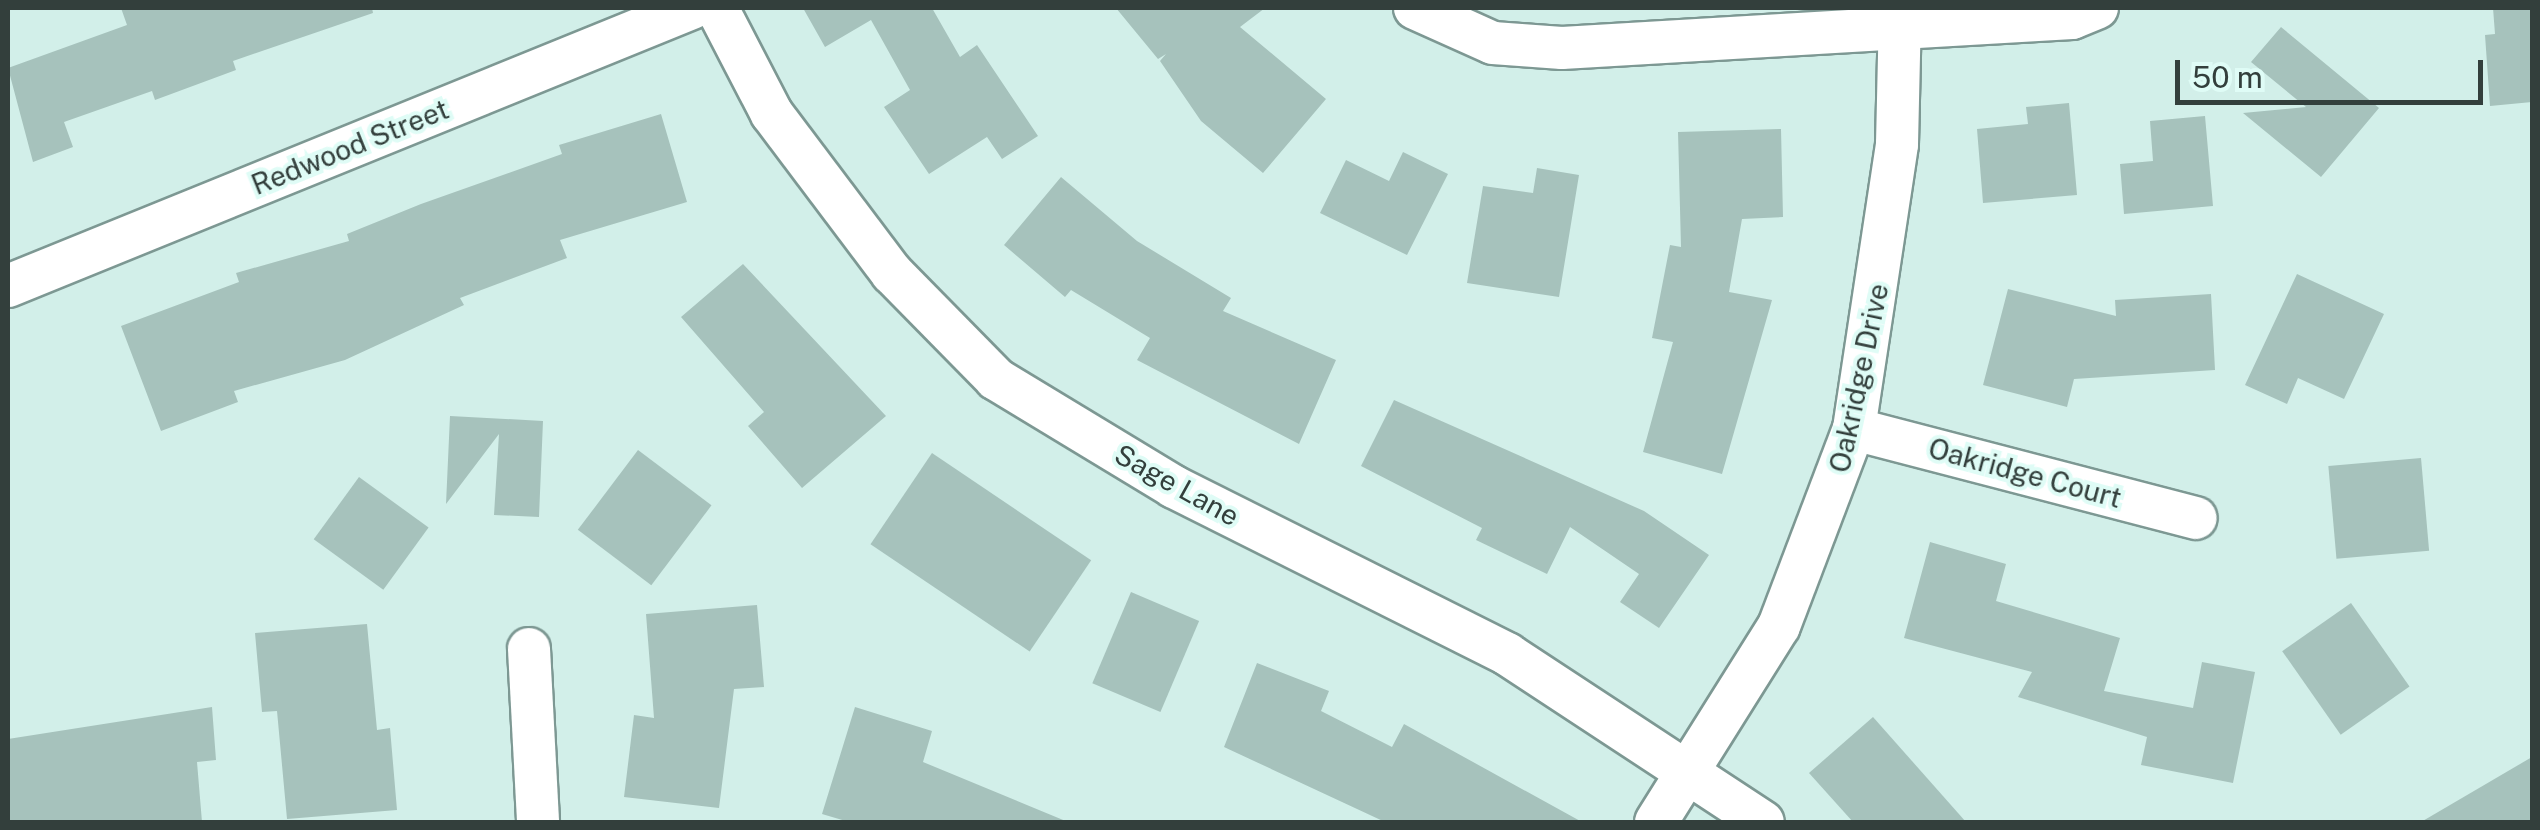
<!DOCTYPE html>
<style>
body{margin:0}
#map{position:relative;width:2540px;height:830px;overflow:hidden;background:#d2efe9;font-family:"Public Sans",sans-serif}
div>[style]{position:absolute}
.building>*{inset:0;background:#a6c2bc;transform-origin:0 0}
.roads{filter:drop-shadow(2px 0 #7d9893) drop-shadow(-2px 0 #7d9893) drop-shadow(0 2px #7d9893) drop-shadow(0 -2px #7d9893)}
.street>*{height:42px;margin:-21px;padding:0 21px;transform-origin:21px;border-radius:21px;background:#fff}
span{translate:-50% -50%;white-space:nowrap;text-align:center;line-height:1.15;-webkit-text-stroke:8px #dffcf6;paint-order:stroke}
.street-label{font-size:28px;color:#333f3c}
.frame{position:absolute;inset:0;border:10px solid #333f3c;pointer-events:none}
.scale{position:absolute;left:2175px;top:60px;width:308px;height:45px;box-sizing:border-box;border:5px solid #333f3c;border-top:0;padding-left:12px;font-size:30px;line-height:35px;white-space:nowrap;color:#333f3c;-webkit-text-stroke:8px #dffcf6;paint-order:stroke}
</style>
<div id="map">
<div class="building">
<div style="clip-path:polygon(121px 8px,372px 8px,373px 13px,233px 61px,236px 70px,155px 100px,152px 91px,64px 122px,73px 147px,33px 162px,8px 68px,127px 25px)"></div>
<div style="clip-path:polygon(803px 8px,932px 8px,960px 57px,977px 45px,1038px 136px,1002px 159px,987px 137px,929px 174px,884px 107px,910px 90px,871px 20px,825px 47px)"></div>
<div style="clip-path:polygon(1116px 8px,1265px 8px,1240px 27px,1326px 99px,1263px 173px,1201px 121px,1160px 61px,1166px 54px,1158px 59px)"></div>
<div style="clip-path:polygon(2493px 8px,2532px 8px,2532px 102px,2490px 106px,2485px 35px,2495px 34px)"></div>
<div style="clip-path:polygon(2281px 27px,2379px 108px,2321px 177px,2243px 113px,2306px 107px,2251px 62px)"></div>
<div style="clip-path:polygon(2069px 103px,2077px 195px,1983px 203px,1977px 129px,2028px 124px,2026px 107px)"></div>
<div style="clip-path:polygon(661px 114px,687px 202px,560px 240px,567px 258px,460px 298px,464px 305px,345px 360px,234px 391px,238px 402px,161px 431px,121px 326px,239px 282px,236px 273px,349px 241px,347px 234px,421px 204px,562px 154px,559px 145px)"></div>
<div style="clip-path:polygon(2205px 116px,2213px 206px,2124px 214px,2120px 164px,2153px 161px,2150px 121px)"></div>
<div style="clip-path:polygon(1781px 129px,1783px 217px,1742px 219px,1729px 292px,1772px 300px,1722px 474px,1643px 452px,1673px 342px,1652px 338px,1670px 245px,1681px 247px,1678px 132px)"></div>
<div style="clip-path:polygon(1403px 152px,1448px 174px,1407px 255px,1320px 213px,1346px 160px,1389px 181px)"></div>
<div style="clip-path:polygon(1537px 168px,1579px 175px,1559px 297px,1467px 283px,1483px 186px,1533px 193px)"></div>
<div style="clip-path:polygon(1061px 177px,1137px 241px,1231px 298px,1223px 311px,1336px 360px,1299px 444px,1137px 360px,1150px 338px,1071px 290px,1065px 297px,1004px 245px)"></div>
<div style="clip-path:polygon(743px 264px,886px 416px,802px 488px,748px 426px,764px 412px,681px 317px)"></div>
<div style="clip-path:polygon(2297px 274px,2384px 314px,2344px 399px,2298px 378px,2287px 404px,2245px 385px)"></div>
<div style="clip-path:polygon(2008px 289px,2116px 316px,2115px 300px,2211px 294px,2215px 370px,2074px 379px,2067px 407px,1983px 385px)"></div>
<div style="clip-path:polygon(1394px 400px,1644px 511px,1709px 555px,1659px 628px,1620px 602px,1639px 574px,1570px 527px,1547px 574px,1476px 540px,1482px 528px,1361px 466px)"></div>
<div style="clip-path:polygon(450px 416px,543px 421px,539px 517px,494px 515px,499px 434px,446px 504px)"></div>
<div style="left:638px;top:450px;width:92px;height:100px;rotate:37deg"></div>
<div style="left:932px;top:453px;width:192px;height:110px;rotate:34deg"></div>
<div style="left:2421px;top:458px;width:93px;height:93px;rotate:85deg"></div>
<div style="left:359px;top:477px;width:86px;height:77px;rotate:36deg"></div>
<div style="clip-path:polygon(1930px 542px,2006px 564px,1996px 601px,2120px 638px,2104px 691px,2193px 708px,2202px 662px,2255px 672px,2233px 783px,2141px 765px,2147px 737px,2018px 697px,2032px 672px,1904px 638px)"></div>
<div style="left:1131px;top:592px;width:74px;height:99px;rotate:23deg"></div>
<div style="left:2351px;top:603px;width:102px;height:84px;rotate:55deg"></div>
<div style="clip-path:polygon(757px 605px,764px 687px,734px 689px,719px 808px,624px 797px,634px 715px,654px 718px,646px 614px)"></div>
<div style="clip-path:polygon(367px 624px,377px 730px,390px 728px,397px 810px,287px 819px,277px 711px,262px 712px,255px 633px)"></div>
<div style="clip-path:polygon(1257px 663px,1329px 691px,1321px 711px,1392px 747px,1404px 724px,1582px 822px,1385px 822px,1224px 747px)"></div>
<div style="clip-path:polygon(212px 707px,216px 760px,197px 762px,202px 822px,8px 822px,8px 739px)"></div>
<div style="clip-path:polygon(855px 707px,932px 731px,923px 762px,1068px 822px,849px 822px,822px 814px)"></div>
<div style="clip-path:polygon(1873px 717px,1966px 822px,1853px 822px,1809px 773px)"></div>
<div style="clip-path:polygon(2532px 757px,2532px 822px,2421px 822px)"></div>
</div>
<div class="roads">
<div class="street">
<div style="left:717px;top:8px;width:119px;rotate:62.6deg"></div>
<div style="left:772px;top:114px;width:199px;rotate:53deg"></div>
<div style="left:892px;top:273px;width:148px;rotate:45.5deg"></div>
<div style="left:996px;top:379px;width:208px;rotate:31.2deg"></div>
<div style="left:1174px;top:487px;width:373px;rotate:26.6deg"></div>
<div style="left:1507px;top:654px;width:306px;rotate:33.3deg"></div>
<div style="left:1415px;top:8px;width:85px;rotate:24.2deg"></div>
<div style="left:1493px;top:43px;width:69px;rotate:4.1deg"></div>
<div style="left:1562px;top:48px;width:511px;rotate:-3.37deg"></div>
<div style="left:2072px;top:18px;width:27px;rotate:-22deg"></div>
<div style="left:8px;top:286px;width:738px;rotate:-22.12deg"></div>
<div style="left:1854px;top:429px;width:353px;rotate:14.6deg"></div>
<div style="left:529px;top:649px;width:173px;rotate:87deg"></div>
<div style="left:1656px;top:822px;width:231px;rotate:-57.9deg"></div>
<div style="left:1779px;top:626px;width:211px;rotate:-69.2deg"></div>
<div style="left:1854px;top:429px;width:288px;rotate:-81.4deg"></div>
<div style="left:1897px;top:144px;width:136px;rotate:-88.7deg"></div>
</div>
</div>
<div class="street-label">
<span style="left:350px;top:147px;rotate:-22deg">Redwood Street</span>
<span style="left:1859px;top:378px;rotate:-78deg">Oakridge Drive</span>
<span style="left:2025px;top:473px;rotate:15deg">Oakridge Court</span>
<span style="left:1177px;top:485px;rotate:29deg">Sage Lane</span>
</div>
<div class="frame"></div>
<div class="scale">50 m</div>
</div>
